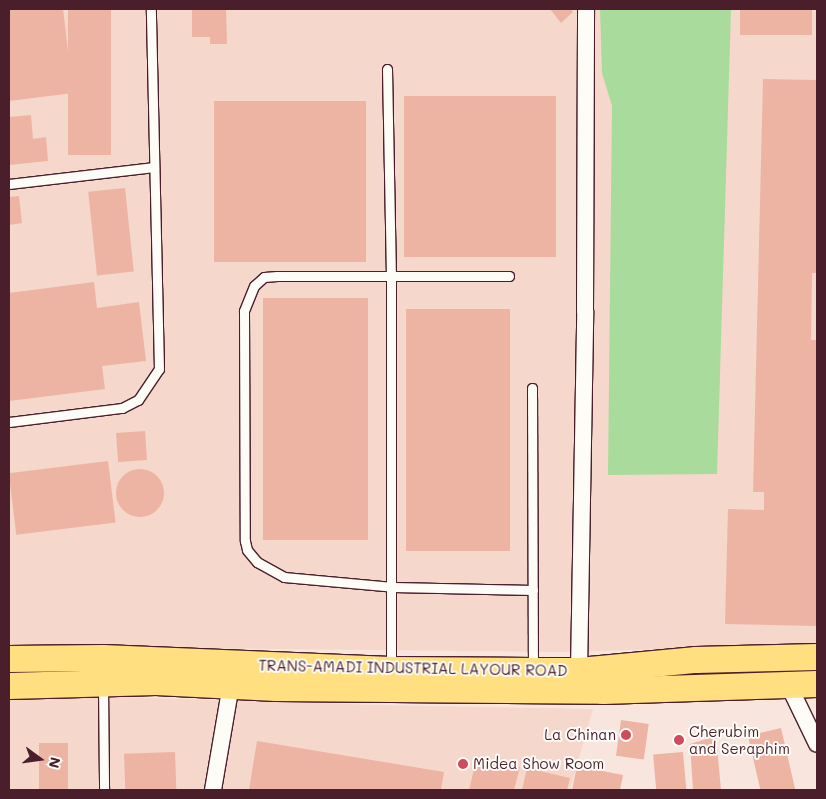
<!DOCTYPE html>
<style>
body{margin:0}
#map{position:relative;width:826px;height:799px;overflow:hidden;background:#f8e6de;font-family:Mali,sans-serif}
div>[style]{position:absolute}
.built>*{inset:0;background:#f5d7cc}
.green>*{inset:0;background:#a9db9c}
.building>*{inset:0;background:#edb4a3;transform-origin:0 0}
.round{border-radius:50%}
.roads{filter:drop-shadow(1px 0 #4a1f2b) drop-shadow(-1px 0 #4a1f2b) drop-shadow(0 1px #4a1f2b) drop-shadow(0 -1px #4a1f2b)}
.service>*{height:9px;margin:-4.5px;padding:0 4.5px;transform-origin:4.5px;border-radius:4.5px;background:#fdfcf7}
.minor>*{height:16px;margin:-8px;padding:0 8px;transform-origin:8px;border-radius:8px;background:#fdfcf7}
.primary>*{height:26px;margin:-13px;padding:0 13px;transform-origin:13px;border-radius:13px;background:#ffdf80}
.dots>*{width:14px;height:14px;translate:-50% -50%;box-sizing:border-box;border:2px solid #fdfcf7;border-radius:50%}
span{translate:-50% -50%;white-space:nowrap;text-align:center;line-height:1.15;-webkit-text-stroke:4px #fdfcf7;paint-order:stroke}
.street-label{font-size:15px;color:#4a1f2b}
.poi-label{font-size:15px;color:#4a1f2b}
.left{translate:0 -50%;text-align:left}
.right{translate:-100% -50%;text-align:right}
.frame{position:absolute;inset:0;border:10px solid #4a1f2b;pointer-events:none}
.north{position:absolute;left:15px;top:734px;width:50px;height:50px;-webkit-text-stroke:4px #fdfcf7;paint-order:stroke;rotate:104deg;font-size:14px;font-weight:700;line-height:20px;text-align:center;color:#4a1f2b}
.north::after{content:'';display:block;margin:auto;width:18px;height:22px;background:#4a1f2b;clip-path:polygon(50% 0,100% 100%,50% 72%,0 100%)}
</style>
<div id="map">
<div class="built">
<div style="clip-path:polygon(9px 9px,817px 9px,817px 644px,566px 652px,9px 646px)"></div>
<div style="clip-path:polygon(115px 697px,377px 705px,593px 709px,570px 790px,9px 790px,9px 700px)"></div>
</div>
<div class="green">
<div style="clip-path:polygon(600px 9px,731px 9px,717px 474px,608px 475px,612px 106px,602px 73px)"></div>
</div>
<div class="building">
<div style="clip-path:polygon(9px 9px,63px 9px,73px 93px,9px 101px)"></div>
<div style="left:68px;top:9px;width:43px;height:146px"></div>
<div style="clip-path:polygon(192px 9px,226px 9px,227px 44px,210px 44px,210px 37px,192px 37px)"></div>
<div style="clip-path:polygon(550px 9px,571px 9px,573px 12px,561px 23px)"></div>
<div style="left:740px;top:9px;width:72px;height:26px"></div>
<div style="clip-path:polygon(763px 79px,817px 80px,817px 273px,812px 273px,811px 340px,817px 340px,817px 626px,725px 624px,728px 509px,764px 510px,764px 492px,753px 492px)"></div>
<div style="left:556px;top:96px;width:161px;height:152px;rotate:90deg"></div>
<div style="left:366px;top:101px;width:161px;height:152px;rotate:90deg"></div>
<div style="clip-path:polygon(31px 115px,33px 139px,46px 137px,48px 161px,9px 165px,9px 117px)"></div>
<div style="left:125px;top:188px;width:84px;height:37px;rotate:84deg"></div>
<div style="clip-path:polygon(19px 196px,22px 223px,9px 225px,9px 197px)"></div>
<div style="clip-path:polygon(94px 282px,97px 308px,139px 302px,146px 361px,102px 366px,105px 389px,9px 401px,9px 293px)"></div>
<div style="left:368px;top:298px;width:242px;height:105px;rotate:90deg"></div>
<div style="left:510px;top:309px;width:242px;height:104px;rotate:90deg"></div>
<div style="left:145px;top:431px;width:29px;height:29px;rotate:86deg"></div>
<div style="left:108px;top:461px;width:62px;height:100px;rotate:83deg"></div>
<div class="round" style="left:116px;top:469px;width:48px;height:48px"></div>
<div style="left:621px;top:720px;width:28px;height:36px;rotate:8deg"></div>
<div style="left:781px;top:728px;width:64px;height:34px;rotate:77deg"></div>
<div style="clip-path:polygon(716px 736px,721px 790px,693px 790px,690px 744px)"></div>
<div style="clip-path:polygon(257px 741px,444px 772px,441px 790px,249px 790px)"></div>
<div style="left:39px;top:743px;width:29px;height:47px"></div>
<div style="left:175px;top:752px;width:38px;height:51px;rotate:88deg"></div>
<div style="left:683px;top:752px;width:38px;height:30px;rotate:85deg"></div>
<div style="clip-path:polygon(477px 757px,520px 767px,514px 790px,469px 790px)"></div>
<div style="clip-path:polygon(577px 766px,623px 775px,620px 790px,572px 790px)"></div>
<div style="clip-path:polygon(527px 768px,570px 778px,567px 790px,522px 790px)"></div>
</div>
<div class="roads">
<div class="service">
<div style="left:387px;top:69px;width:208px;rotate:88.9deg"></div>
<div style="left:391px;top:277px;width:392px;rotate:90deg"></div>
<div style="left:9px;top:184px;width:146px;rotate:-6.7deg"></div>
<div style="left:509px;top:276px;width:232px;rotate:180deg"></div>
<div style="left:277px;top:276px;width:13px;rotate:176deg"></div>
<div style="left:264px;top:277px;width:13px;rotate:138deg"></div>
<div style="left:254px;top:286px;width:27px;rotate:112deg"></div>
<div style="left:244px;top:311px;width:230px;rotate:89.8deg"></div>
<div style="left:245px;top:541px;width:9px;rotate:77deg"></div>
<div style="left:247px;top:550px;width:16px;rotate:50deg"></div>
<div style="left:257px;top:562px;width:31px;rotate:29deg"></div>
<div style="left:284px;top:577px;width:109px;rotate:5.2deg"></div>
<div style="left:393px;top:587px;width:140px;rotate:1.2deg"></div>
<div style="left:532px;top:388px;width:280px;rotate:89.8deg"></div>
<div style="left:9px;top:422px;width:114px;rotate:-7.1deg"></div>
<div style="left:122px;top:408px;width:18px;rotate:-27deg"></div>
<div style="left:138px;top:400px;width:37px;rotate:-56deg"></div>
<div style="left:159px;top:369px;width:360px;rotate:-91.3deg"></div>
<div style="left:103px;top:686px;width:104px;rotate:89.4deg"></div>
</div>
<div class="minor">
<div style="left:579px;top:671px;width:360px;rotate:-89deg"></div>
<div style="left:585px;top:311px;width:302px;rotate:-89.8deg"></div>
<div style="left:789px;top:686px;width:64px;rotate:64.2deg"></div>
<div style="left:213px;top:790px;width:107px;rotate:-80.3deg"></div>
</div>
<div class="primary">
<div style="left:9px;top:659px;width:94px;rotate:-0.6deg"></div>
<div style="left:103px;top:658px;width:288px;rotate:2.4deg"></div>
<div style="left:391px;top:670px;width:142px;rotate:0.4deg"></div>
<div style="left:533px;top:671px;width:46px"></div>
<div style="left:579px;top:671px;width:118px;rotate:-5.4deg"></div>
<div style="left:696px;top:660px;width:121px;rotate:-1.4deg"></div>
<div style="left:9px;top:686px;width:147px;rotate:-1.6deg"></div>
<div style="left:156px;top:682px;width:120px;rotate:2.9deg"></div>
<div style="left:276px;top:688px;width:327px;rotate:0.5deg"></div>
<div style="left:603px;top:691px;width:214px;rotate:-1.9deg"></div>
</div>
</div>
<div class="dots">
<div style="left:626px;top:735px;background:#d1495b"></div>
<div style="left:679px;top:740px;background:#d1495b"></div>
<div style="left:463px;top:764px;background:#d1495b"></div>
</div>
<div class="street-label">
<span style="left:413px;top:668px;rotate:1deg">TRANS-AMADI INDUSTRIAL LAYOUR ROAD</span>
</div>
<div class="poi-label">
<span class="left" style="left:689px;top:740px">Cherubim<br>and Seraphim</span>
<span class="right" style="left:616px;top:735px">La Chinan</span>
<span class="left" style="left:473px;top:764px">Midea Show Room</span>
</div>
<div class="frame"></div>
<div class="north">N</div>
</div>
